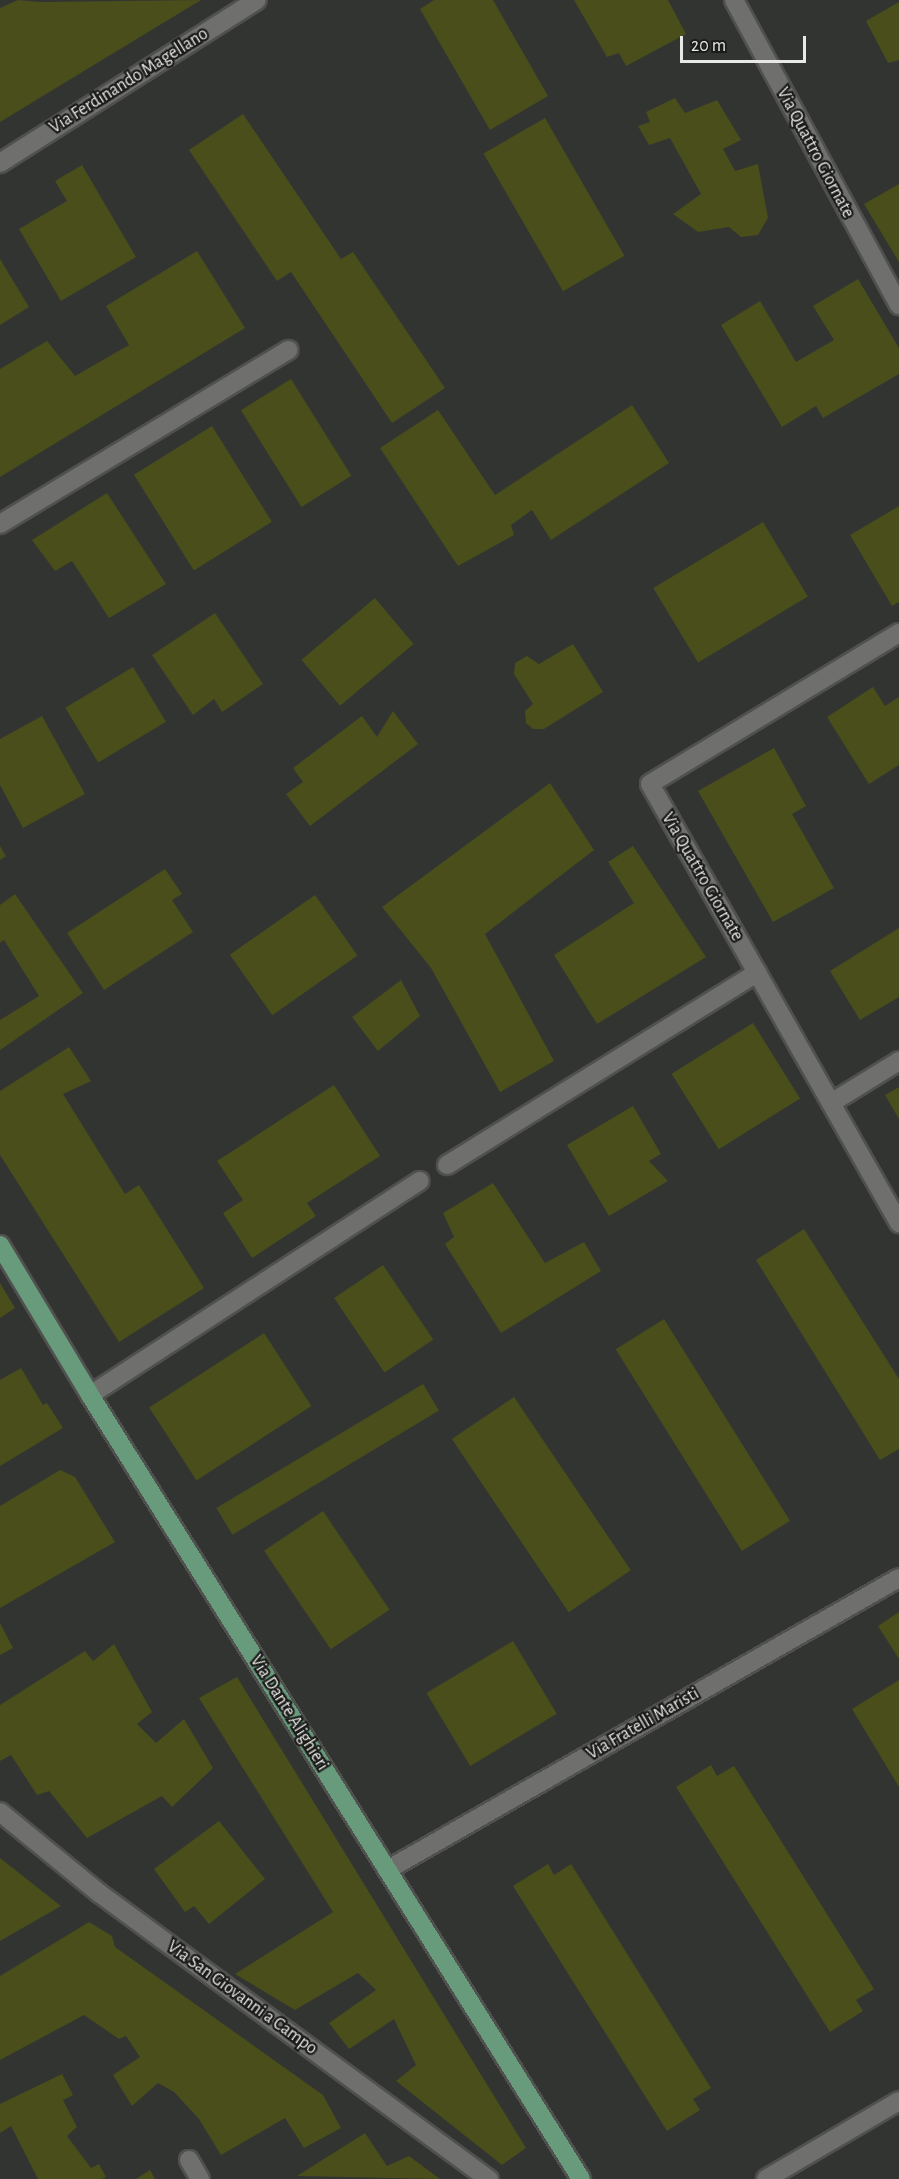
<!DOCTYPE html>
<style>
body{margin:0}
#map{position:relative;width:899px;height:2179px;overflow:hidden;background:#323432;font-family:"Alegreya Sans",sans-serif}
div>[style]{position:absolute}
.building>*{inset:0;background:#494e1b;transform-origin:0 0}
.roads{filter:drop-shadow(2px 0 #50514f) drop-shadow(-2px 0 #50514f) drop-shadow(0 2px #50514f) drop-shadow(0 -2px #50514f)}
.minor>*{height:18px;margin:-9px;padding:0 9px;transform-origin:9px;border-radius:9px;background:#6f706e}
.major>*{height:18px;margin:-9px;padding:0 9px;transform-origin:9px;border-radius:9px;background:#679b7b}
span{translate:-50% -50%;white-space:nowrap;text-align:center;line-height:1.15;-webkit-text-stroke:4.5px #1b1b1a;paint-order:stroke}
.street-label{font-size:18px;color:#e8e9e7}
.scale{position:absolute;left:680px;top:36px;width:126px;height:27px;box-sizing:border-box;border:3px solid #e8e9e7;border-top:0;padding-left:8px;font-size:18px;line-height:21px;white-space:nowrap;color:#e8e9e7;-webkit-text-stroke:4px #1b1b1a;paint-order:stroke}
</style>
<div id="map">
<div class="building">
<div style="clip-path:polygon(18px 0,40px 2px,201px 0,0 122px,0 8px)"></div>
<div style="clip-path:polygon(434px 0,493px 0,548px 96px,490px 130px,420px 9px)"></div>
<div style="clip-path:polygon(574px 0,668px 0,686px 34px,626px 66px,619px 53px,607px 57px)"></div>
<div style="clip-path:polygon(899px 2px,899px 60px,888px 63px,866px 21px)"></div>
<div style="clip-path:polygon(675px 98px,685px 113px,717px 100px,741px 140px,723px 149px,735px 171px,758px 164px,768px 218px,758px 235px,741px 237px,729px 227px,698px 232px,673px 214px,701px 194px,670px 138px,649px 145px,638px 126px,650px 122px,646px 112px)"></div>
<div style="clip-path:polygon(243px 114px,341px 259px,353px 252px,445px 388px,392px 423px,291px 272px,277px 281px,189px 150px)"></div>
<div style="left:545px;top:118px;width:159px;height:71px;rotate:60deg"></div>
<div style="clip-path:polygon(82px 165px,136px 257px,61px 301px,19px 229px,67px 201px,55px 181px)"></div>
<div style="clip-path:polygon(899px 184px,899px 262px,864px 204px)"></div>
<div style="clip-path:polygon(197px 251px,245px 328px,0 477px,0 369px,47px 341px,75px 376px,129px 345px,106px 306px)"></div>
<div style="clip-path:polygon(0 259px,29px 307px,0 325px)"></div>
<div style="clip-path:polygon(858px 279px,899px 348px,899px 374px,823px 418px,816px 406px,782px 427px,721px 325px,760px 301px,796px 362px,834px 340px,813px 306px)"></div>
<div style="left:291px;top:379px;width:114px;height:59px;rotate:58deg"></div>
<div style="clip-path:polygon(632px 405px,669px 463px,551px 540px,532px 510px,511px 525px,514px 535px,458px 566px,380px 448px,438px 410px,495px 495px)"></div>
<div style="left:212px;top:426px;width:113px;height:92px;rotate:58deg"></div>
<div style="clip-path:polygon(107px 493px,166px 584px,109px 618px,72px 561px,55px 571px,32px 540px)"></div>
<div style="clip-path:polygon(899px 506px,899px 602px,892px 606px,850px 535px)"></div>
<div style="left:763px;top:522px;width:87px;height:128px;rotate:59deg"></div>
<div style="left:375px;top:598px;width:60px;height:96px;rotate:50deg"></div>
<div style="clip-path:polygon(215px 613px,263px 684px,222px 712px,214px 699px,193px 715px,152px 655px)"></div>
<div style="clip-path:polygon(573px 644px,603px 692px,544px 729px,533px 729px,526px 723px,525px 711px,533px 704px,514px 674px,515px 663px,527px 656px,539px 664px)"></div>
<div style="left:133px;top:667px;width:64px;height:79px;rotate:59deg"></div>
<div style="clip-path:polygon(873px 687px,885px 706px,899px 697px,899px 765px,869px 784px,827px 717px)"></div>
<div style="clip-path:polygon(393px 711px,418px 744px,310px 826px,286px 794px,303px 782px,293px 768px,362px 716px,377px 737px)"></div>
<div style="clip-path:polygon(42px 716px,85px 794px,23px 828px,0 785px,0 739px)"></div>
<div style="clip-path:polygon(774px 748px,806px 806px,792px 814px,834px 888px,773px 922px,698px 791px)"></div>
<div style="clip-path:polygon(550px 783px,594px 850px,485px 934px,554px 1061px,500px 1092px,431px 968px,382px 907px)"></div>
<div style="clip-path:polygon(0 846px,6px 856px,0 860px)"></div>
<div style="clip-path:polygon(633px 846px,706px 957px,597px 1024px,554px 955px,634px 903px,608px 862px)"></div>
<div style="clip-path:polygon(165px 869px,182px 894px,172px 900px,193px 932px,104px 990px,67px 933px)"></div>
<div style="clip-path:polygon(15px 894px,83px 993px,0 1050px,0 1020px,39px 996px,4px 940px,0 943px,0 905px)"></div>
<div style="left:315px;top:895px;width:74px;height:104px;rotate:55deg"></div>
<div style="clip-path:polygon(899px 928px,899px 997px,860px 1020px,830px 971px)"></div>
<div style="clip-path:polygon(401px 980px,420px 1016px,378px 1051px,352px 1017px)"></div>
<div style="left:753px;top:1023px;width:89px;height:96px;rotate:58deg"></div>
<div style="clip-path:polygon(69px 1047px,91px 1081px,63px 1094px,125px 1194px,139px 1185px,204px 1288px,119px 1342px,0 1155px,0 1091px)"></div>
<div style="clip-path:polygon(334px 1085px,380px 1156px,307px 1203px,316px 1216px,252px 1258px,223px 1213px,243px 1200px,217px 1161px)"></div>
<div style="clip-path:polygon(899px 1087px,899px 1119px,885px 1095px)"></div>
<div style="clip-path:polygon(633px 1106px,661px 1154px,649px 1161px,668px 1181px,609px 1216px,567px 1145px)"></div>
<div style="clip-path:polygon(493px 1183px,545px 1263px,584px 1242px,601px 1271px,501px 1333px,445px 1244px,454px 1237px,443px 1213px)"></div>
<div style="clip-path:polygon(804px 1229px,899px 1379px,899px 1449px,880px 1460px,756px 1260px)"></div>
<div style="left:383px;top:1265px;width:90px;height:59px;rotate:56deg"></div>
<div style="clip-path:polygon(0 1283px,15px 1308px,0 1318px)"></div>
<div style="left:664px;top:1319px;width:238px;height:57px;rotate:58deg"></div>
<div style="left:264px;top:1333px;width:87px;height:137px;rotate:57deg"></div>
<div style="clip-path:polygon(21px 1368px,43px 1405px,47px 1403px,63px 1428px,0 1466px,0 1380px)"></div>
<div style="left:423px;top:1384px;width:31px;height:241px;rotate:59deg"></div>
<div style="left:514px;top:1397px;width:209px;height:75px;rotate:56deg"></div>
<div style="clip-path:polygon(60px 1470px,75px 1477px,115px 1542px,0 1608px,0 1506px)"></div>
<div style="left:323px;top:1511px;width:119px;height:71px;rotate:56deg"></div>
<div style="clip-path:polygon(899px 1612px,899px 1659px,878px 1626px)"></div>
<div style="clip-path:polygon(0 1623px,13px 1648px,0 1655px)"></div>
<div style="left:513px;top:1641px;width:85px;height:101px;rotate:59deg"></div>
<div style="clip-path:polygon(114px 1644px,152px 1712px,137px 1724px,156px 1743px,184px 1719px,213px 1768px,172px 1807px,162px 1796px,87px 1838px,49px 1791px,37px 1795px,11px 1755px,0 1761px,0 1705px,85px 1651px,93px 1661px)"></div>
<div style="clip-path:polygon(237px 1677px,526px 2148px,502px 2165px,396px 2081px,416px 2065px,394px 2019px,349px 2049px,329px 2023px,376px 1990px,358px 1973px,295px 2010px,235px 1974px,333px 1912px,199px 1698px)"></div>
<div style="clip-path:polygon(899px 1680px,899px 1787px,852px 1709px)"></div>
<div style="clip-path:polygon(711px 1765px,717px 1776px,734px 1766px,874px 1989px,856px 2000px,863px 2011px,830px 2032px,676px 1787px)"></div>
<div style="clip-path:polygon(219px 1821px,265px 1879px,209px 1924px,194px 1906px,185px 1912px,154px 1869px)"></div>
<div style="clip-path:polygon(0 1858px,61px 1906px,0 1941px)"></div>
<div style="clip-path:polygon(548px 1864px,554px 1875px,571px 1864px,711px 2088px,693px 2099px,700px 2110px,667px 2131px,513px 1886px)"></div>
<div style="clip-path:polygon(89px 1922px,112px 1936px,115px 1947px,323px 2095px,341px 2128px,304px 2148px,285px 2118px,221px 2155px,199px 2119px,174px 2092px,158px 2083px,132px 2106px,113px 2075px,140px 2057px,126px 2036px,119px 2039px,84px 2015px,0 2060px,0 1976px)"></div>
<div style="clip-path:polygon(62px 2074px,73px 2095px,63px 2100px,77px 2127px,67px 2136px,91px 2168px,99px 2164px,106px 2177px,102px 2179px,38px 2179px,11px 2126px,0 2133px,0 2104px)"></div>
<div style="clip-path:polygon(365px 2133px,387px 2166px,409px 2156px,440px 2179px,297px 2176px)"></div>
<div style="clip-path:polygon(150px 2170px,155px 2179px,136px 2179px)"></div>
</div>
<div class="roads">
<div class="minor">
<div style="left:734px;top:0;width:347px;rotate:61.6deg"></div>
<div style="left:0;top:163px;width:304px;rotate:-32.4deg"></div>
<div style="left:0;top:524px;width:337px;rotate:-31.1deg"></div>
<div style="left:899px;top:633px;width:291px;rotate:148.8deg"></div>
<div style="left:650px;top:784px;width:505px;rotate:60.44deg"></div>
<div style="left:831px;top:1103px;width:80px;rotate:-31.7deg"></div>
<div style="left:447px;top:1165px;width:365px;rotate:-31.8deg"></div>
<div style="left:90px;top:1395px;width:393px;rotate:-33deg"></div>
<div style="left:0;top:1812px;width:128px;rotate:39.3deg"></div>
<div style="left:99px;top:1893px;width:484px;rotate:36.3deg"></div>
<div style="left:387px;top:1870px;width:589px;rotate:-29.7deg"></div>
<div style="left:189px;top:2160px;width:22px;rotate:60deg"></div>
<div style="left:766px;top:2179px;width:154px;rotate:-30.4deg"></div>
</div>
<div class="major">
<div style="left:0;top:1245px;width:175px;rotate:59deg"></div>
<div style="left:90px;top:1395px;width:925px;rotate:57.94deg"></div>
</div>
</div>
<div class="street-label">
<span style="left:129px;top:81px;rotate:-32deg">Via Ferdinando Magellano</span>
<span style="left:815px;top:153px;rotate:62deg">Via Quattro Giornate</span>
<span style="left:702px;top:877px;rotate:60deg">Via Quattro Giornate</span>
<span style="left:289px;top:1713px;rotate:58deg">Via Dante Alighieri</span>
<span style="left:643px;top:1724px;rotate:-30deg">Via Fratelli Maristi</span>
<span style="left:242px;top:1998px;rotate:36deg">Via San Giovanni a Campo</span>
</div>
<div class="scale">20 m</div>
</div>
